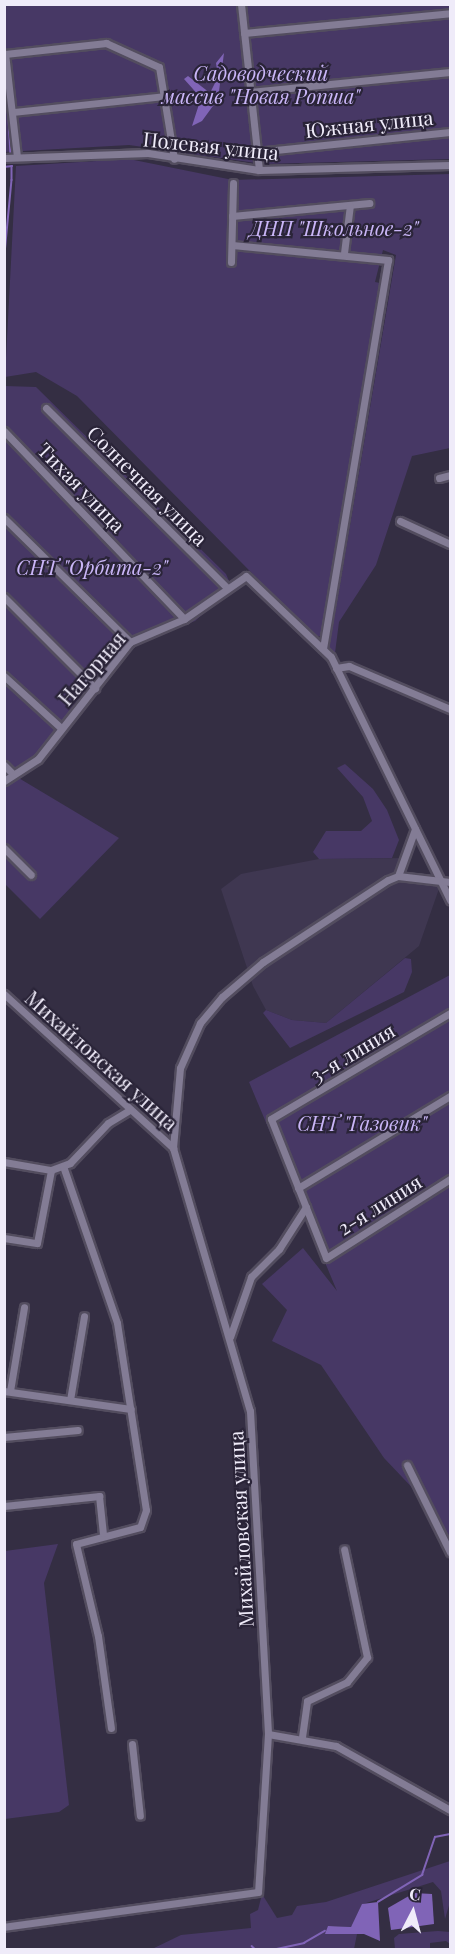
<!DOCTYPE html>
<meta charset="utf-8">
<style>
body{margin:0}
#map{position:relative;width:455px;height:1954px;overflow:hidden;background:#342e43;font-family:"Playfair Display",serif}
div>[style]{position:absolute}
.built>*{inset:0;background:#3f3751}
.green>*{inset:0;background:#473865}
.water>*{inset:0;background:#8064b7}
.stream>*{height:1.5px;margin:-0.75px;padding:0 0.75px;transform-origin:0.75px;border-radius:0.75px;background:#8064b7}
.roads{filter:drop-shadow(2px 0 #534d5f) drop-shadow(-2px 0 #534d5f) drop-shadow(0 2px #534d5f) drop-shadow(0 -2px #534d5f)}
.minor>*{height:7px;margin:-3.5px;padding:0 3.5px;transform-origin:3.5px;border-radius:3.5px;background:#837c95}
span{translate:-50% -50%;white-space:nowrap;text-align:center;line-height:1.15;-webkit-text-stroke:4.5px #2a2438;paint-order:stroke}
.park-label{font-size:20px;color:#cab6f8;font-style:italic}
.street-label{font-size:20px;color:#efebf9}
.frame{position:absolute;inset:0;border:6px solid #efebf9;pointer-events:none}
.north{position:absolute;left:383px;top:1882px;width:60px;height:60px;-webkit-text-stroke:4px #2a2438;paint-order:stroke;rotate:6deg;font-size:16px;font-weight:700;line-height:24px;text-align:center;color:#efebf9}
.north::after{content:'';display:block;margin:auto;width:21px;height:27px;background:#efebf9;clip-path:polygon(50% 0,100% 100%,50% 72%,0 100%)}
</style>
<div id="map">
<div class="built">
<div style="clip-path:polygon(407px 858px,398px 876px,441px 883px,419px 946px,326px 1023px,292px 1020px,266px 1010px,253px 986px,221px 889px,241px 874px,319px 859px)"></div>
</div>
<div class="green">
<div style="clip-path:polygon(5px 5px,450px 5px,450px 159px,263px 164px,129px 145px,5px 152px)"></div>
<div style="clip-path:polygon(129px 159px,233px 180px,450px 174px,450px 448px,412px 456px,376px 565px,339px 622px,335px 653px,329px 649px,396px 255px,383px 250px,375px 282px,380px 283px,321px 636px,315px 637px,77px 396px,36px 372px,5px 377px,16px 166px)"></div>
<div style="clip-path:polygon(5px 386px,36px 387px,226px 574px,232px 588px,195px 621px,133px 645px,42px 760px,17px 777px,119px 838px,40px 919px,5px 884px)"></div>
<div style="clip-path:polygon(345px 764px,373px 789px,387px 810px,399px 840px,392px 858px,319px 859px,313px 852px,326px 831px,361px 831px,372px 821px,363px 797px,337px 768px)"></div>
<div style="clip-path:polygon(405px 958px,411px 959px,412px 972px,404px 992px,290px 1048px,263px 1013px,266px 1010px,292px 1020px,326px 1023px)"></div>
<div style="clip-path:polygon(450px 975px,450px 1549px,421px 1497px,384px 1458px,321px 1365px,272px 1341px,287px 1310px,262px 1284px,303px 1248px,337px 1291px,249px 1082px)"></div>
<div style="clip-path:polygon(58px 1544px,44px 1583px,69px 1805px,59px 1812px,5px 1819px,5px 1551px)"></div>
<div style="clip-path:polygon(450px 1861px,450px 1902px,445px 1919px,441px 1891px,433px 1882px,363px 1904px,351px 1927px,328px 1926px,357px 1934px,354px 1949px,150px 1950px,181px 1935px,251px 1928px,250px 1914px,258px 1910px,262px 1894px,277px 1918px,292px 1915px,297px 1906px,326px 1902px)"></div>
<div style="clip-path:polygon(438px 1931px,450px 1932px,450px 1944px,446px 1941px,430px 1943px,430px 1949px,395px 1949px,394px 1938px,399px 1934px)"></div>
</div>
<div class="water">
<div style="clip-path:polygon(224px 53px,218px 99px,202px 121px,192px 126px,201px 98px,184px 79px,188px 76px,210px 93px,218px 77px,216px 63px)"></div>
<div style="clip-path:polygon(414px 1893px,432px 1894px,434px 1924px,391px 1930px,388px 1908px)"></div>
<div style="clip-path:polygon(378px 1902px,380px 1941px,364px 1934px,325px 1934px,328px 1926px,351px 1927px,362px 1904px)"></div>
</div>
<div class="stream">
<div style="left:9px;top:118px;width:35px;rotate:87deg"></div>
<div style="left:4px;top:167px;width:8px;rotate:-7deg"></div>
<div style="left:12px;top:166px;width:14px;rotate:90deg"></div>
<div style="left:12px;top:180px;width:84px;rotate:95.4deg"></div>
<div style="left:378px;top:1902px;width:52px;rotate:-31.5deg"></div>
<div style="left:422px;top:1875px;width:40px;rotate:-71.1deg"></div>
<div style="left:435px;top:1837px;width:15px;rotate:-11deg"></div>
<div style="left:252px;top:1946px;width:6px;rotate:45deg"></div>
<div style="left:272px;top:1950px;width:33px;rotate:-12deg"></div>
<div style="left:304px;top:1943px;width:24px;rotate:-30deg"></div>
</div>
<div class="roads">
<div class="minor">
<div style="left:241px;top:4px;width:167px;rotate:83.8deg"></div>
<div style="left:244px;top:33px;width:207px;rotate:-5.5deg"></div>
<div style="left:250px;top:92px;width:201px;rotate:-5.7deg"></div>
<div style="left:13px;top:112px;width:153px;rotate:-6deg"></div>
<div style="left:256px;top:152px;width:195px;rotate:-5.9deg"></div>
<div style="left:17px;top:157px;width:104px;rotate:-96.6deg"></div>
<div style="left:5px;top:54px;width:102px;rotate:-6.2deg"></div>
<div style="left:106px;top:43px;width:58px;rotate:24.4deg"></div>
<div style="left:159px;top:67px;width:93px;rotate:80.7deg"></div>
<div style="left:4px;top:158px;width:144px;rotate:-2deg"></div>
<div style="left:148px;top:153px;width:112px;rotate:8.7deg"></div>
<div style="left:259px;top:170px;width:191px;rotate:-1.5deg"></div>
<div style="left:232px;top:216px;width:138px;rotate:-5.4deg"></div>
<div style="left:232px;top:245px;width:157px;rotate:5.5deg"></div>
<div style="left:388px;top:260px;width:394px;rotate:99.5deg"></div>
<div style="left:344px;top:253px;width:48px;rotate:-82.9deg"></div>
<div style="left:231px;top:262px;width:79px;rotate:-88.5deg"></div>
<div style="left:46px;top:408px;width:254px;rotate:44.8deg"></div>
<div style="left:4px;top:431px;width:260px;rotate:46.2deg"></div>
<div style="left:439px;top:478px;width:11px;rotate:-15deg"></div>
<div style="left:4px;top:518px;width:177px;rotate:44.5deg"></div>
<div style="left:400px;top:521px;width:55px;rotate:24.7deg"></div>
<div style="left:4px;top:597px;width:129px;rotate:45deg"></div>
<div style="left:336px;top:668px;width:13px;rotate:-9deg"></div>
<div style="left:349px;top:666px;width:110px;rotate:23.1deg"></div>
<div style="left:4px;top:676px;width:77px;rotate:42.4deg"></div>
<div style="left:4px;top:765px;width:13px;rotate:45deg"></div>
<div style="left:4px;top:781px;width:40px;rotate:-32.9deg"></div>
<div style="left:38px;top:759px;width:149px;rotate:-51.8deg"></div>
<div style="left:130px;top:642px;width:59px;rotate:-23.1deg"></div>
<div style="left:184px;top:619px;width:75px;rotate:-34.7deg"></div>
<div style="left:246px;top:576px;width:117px;rotate:43.6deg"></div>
<div style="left:331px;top:657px;width:271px;rotate:63.9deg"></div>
<div style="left:4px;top:848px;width:38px;rotate:45deg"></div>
<div style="left:398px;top:876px;width:50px;rotate:-70.1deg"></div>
<div style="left:4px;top:994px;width:229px;rotate:42.3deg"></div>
<div style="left:173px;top:1148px;width:274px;rotate:73.7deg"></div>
<div style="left:250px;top:1411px;width:324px;rotate:86.8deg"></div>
<div style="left:268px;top:1734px;width:158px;rotate:93.6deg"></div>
<div style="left:258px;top:1892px;width:256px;rotate:172.2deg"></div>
<div style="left:450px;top:1013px;width:208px;rotate:149.4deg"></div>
<div style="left:271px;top:1119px;width:149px;rotate:68.4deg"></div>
<div style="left:326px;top:1258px;width:147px;rotate:-32.5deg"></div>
<div style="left:173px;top:1148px;width:80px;rotate:-85deg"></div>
<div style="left:180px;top:1068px;width:49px;rotate:-66deg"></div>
<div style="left:200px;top:1023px;width:34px;rotate:-50deg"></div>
<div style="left:222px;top:997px;width:54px;rotate:-40.5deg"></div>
<div style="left:263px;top:962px;width:149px;rotate:-33.3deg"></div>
<div style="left:388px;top:880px;width:11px;rotate:-22deg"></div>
<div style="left:398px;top:876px;width:52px;rotate:6.6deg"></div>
<div style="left:4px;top:1162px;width:48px;rotate:9.7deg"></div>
<div style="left:51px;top:1170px;width:20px;rotate:-20deg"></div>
<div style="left:70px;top:1163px;width:55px;rotate:-46.5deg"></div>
<div style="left:108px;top:1123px;width:26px;rotate:-31deg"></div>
<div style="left:63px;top:1166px;width:166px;rotate:71deg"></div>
<div style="left:117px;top:1323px;width:189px;rotate:81.2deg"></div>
<div style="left:146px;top:1510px;width:18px;rotate:109deg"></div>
<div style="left:140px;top:1527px;width:66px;rotate:165.1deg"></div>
<div style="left:76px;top:1544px;width:95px;rotate:76.6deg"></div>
<div style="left:98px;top:1636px;width:93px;rotate:82deg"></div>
<div style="left:298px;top:1188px;width:178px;rotate:-31.2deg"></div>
<div style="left:4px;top:1238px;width:33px;rotate:9deg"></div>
<div style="left:37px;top:1243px;width:74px;rotate:-79.1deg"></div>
<div style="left:230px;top:1337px;width:64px;rotate:-70.7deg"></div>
<div style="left:251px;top:1277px;width:40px;rotate:-45deg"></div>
<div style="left:279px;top:1249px;width:50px;rotate:-57.3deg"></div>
<div style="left:4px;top:1391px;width:128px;rotate:8.1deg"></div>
<div style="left:10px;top:1391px;width:85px;rotate:-80.5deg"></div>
<div style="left:70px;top:1400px;width:85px;rotate:-80.5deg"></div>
<div style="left:4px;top:1437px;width:74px;rotate:-5.4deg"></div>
<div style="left:407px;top:1465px;width:97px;rotate:63.7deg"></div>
<div style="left:4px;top:1506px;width:96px;rotate:-6deg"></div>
<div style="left:99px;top:1496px;width:37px;rotate:84deg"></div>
<div style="left:268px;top:1734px;width:69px;rotate:10deg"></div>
<div style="left:336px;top:1746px;width:131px;rotate:29.3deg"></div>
<div style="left:302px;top:1737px;width:36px;rotate:-82deg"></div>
<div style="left:307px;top:1701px;width:44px;rotate:-25.4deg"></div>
<div style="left:347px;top:1682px;width:32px;rotate:-51deg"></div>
<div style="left:367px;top:1657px;width:110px;rotate:-102deg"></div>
<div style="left:132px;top:1744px;width:72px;rotate:83.7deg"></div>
</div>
</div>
<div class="park-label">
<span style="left:261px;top:84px">Садоводческий<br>массив "Новая Ропша"</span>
<span style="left:334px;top:227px">ДНП "Школьное-2"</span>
<span style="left:92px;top:566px">СНТ "Орбита-2"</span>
<span style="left:362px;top:1122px">СНТ "Газовик"</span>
</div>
<div class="street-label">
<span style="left:369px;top:123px;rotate:-6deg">Южная улица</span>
<span style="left:211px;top:145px;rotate:6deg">Полевая улица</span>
<span style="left:148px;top:485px;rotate:45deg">Солнечная улица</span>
<span style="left:82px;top:487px;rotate:46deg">Тихая улица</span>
<span style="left:91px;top:668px;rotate:-49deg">Нагорная</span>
<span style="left:352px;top:1052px;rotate:-31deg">3-я линия</span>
<span style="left:102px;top:1060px;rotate:42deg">Михайловская улица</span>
<span style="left:379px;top:1204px;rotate:-32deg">2-я линия</span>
<span style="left:240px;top:1529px;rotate:-93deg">Михайловская улица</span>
</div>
<div class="frame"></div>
<div class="north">С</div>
</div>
